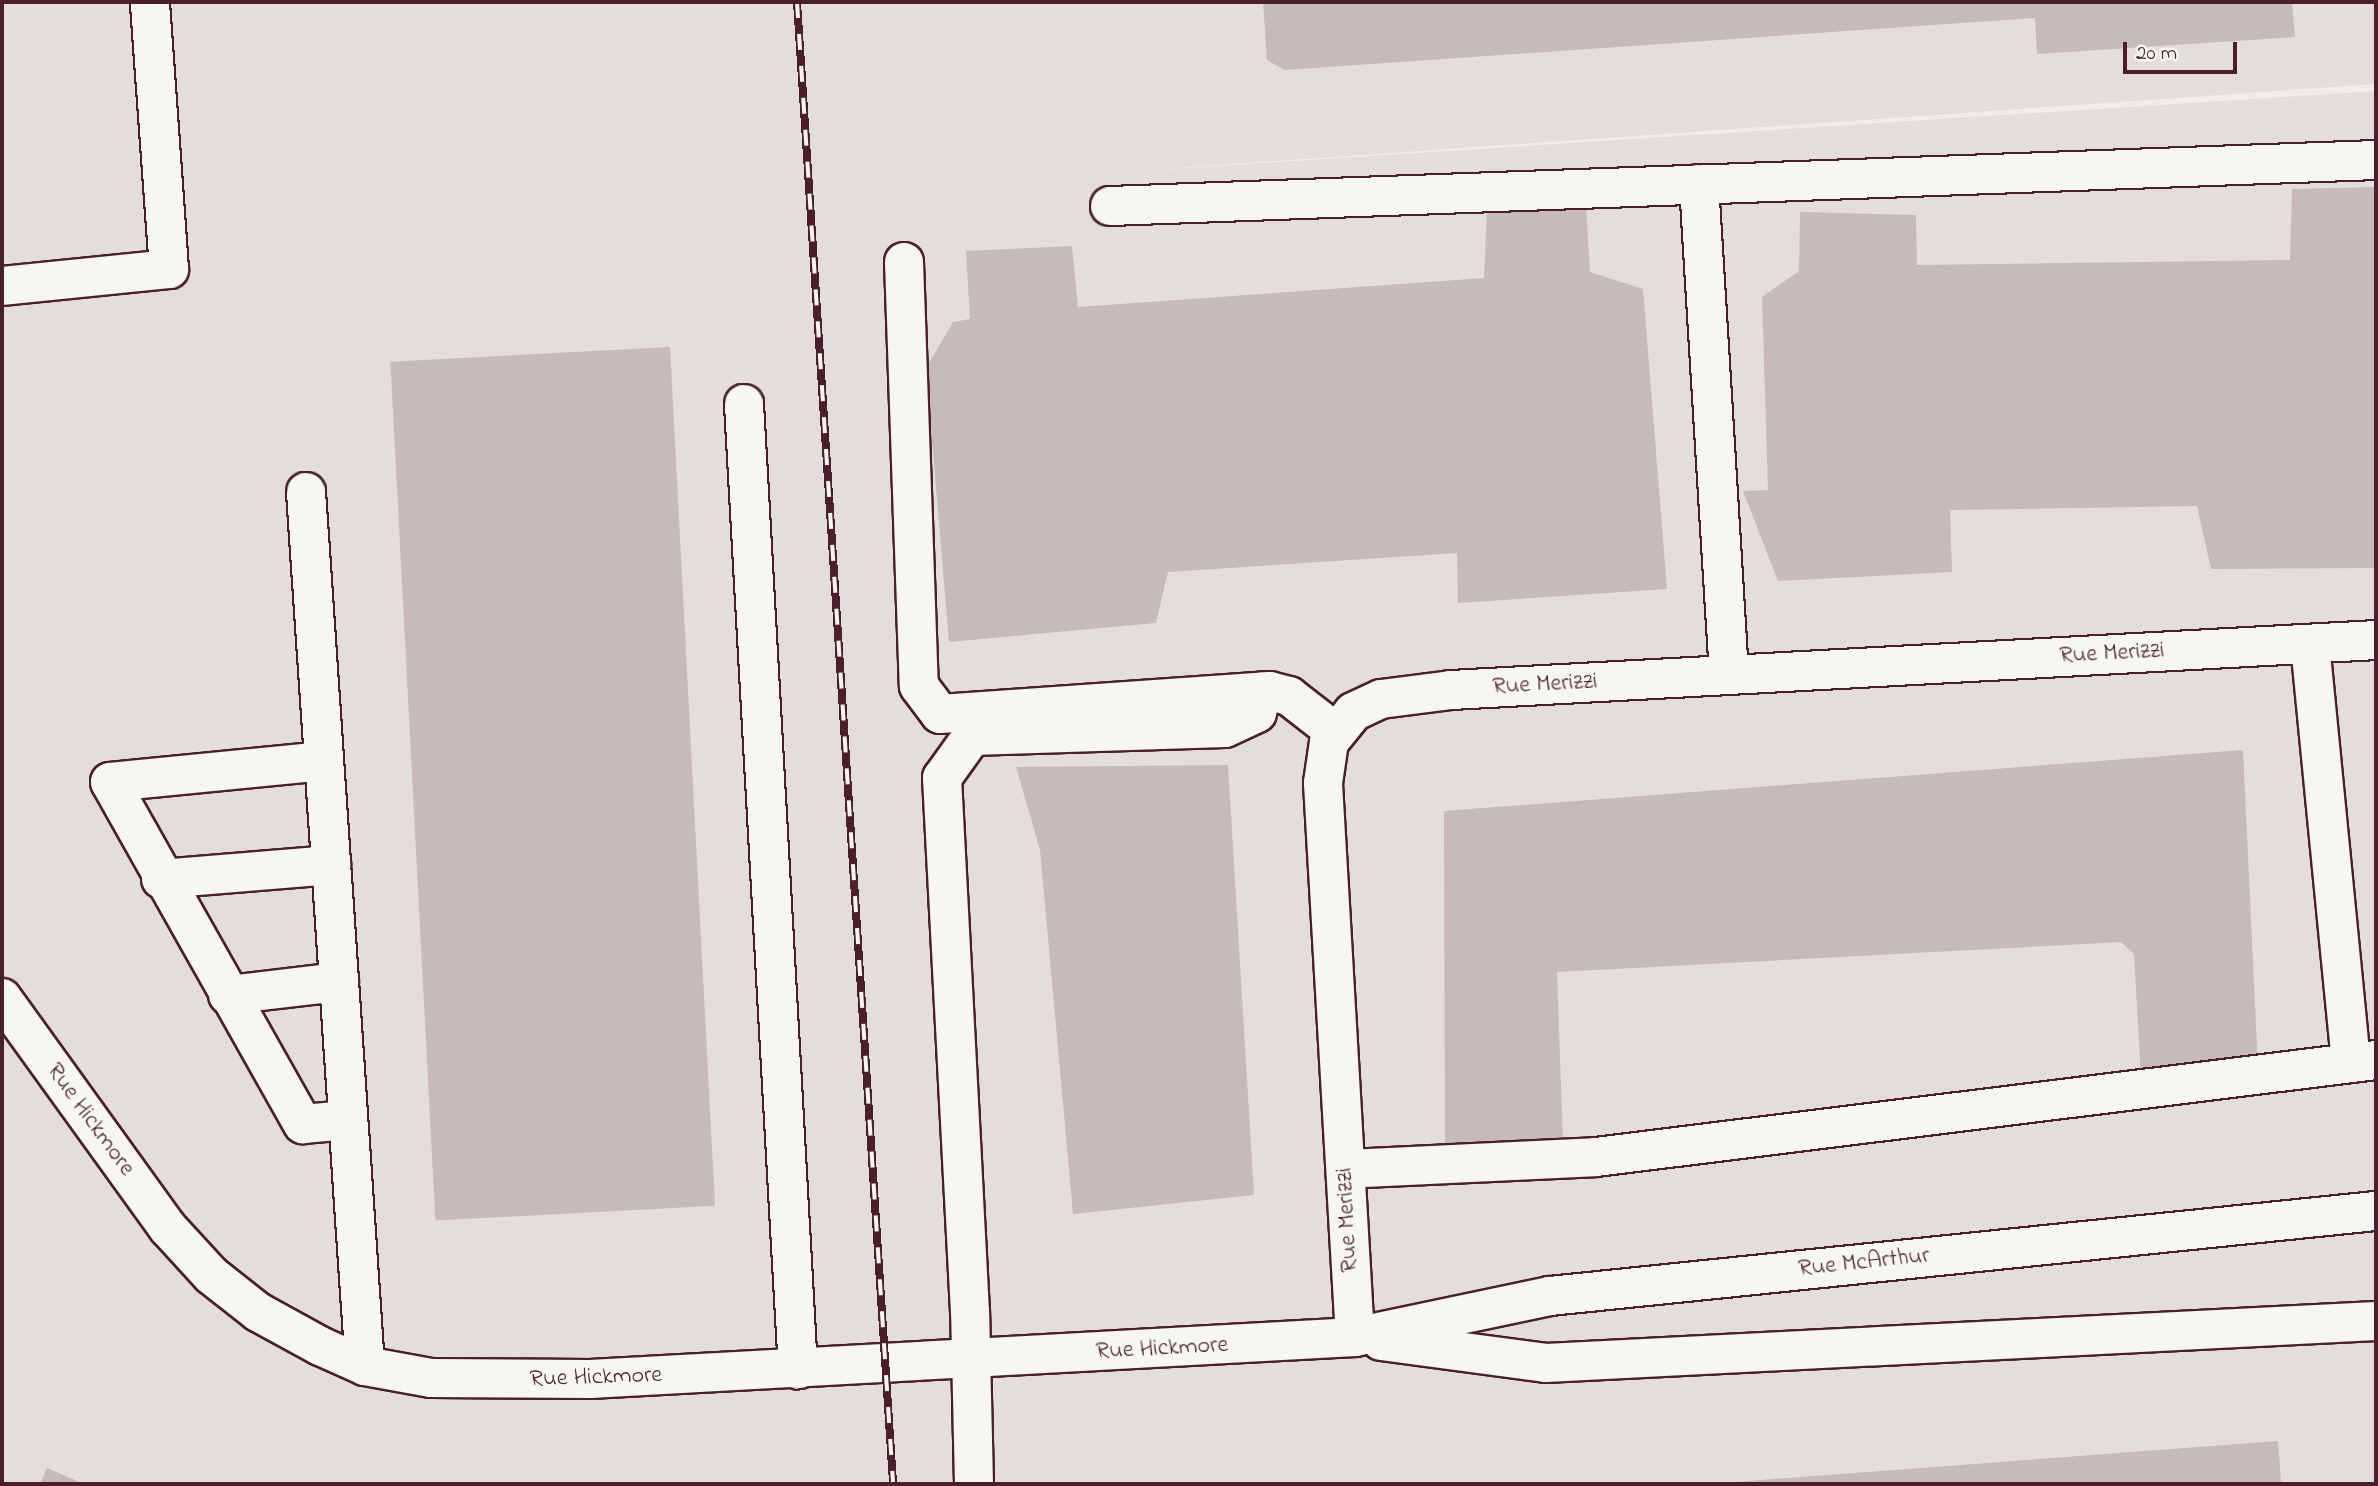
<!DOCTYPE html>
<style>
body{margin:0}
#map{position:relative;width:2378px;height:1486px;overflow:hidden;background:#efedea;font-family:"Indie Flower",sans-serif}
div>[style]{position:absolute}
.built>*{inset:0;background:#e3dedc}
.building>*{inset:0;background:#c6babb;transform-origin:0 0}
.roads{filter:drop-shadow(2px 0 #4a1f2b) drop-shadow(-2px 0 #4a1f2b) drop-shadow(0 2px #4a1f2b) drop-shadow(0 -2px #4a1f2b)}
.minor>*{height:38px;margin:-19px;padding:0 19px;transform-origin:19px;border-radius:19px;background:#f6f6f2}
.rail>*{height:8px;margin-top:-4px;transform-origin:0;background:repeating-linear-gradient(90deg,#f6f6f2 0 16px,#4a1f2b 0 32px);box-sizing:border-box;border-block:2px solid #4a1f2b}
span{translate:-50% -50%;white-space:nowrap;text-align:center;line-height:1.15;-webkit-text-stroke:5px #f6f6f2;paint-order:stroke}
.street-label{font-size:24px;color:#4a1f2b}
.frame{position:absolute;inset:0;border:4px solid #4a1f2b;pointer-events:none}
.scale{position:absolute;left:2123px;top:42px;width:114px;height:32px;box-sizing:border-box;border:4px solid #4a1f2b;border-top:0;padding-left:9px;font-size:21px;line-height:24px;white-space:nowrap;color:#4a1f2b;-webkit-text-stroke:5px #f6f6f2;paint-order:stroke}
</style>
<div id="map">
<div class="built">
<div style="clip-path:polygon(2px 2px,2376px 2px,2376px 84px,1106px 173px,2376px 91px,2376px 1484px,2px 1484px)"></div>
</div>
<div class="building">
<div style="clip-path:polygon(1263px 2px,2292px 2px,2295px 37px,2037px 54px,2035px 18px,1285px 70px,1267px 60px)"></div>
<div style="clip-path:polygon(2376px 187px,2376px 568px,2211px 569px,2197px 506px,1950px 510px,1952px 572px,1778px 581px,1743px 491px,1768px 490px,1762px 297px,1799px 271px,1800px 212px,1916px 215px,1917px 265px,2290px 260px,2292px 189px)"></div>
<div style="clip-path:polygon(1586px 205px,1590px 272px,1643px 289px,1667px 589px,1458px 603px,1457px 553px,1168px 572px,1156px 623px,949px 642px,926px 368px,953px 322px,970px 319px,966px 251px,1072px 246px,1078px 307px,1484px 278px,1487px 212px)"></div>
<div style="left:670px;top:347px;width:860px;height:280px;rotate:87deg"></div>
<div style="clip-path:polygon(2243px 750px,2258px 1068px,2141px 1078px,2134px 954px,2121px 942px,1557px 972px,1563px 1141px,1445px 1146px,1444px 811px)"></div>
<div style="clip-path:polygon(1228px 765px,1254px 1195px,1073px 1214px,1040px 850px,1016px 767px)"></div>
<div style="clip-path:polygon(2278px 1441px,2281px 1484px,1735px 1484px,1735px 1482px)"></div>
<div style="clip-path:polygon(47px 1468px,84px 1484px,40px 1484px)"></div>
</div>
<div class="roads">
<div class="minor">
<div style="left:1699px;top:184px;width:491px;rotate:86.5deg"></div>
<div style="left:1110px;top:206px;width:1267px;rotate:-2.08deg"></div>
<div style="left:904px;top:262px;width:424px;rotate:88deg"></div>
<div style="left:919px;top:686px;width:35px;rotate:53deg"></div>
<div style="left:940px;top:714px;width:331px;rotate:-4deg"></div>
<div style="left:1270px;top:691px;width:20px;rotate:15deg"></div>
<div style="left:1289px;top:696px;width:57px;rotate:37.9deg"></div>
<div style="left:2px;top:286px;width:168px;rotate:-5.8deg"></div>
<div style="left:169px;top:269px;width:268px;rotate:-94.1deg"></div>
<div style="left:744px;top:404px;width:967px;rotate:86.8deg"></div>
<div style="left:306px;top:492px;width:876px;rotate:86.14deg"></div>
<div style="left:2310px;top:644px;width:421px;rotate:84.4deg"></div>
<div style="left:324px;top:761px;width:215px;rotate:174.4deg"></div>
<div style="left:110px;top:782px;width:393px;rotate:60.6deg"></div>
<div style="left:303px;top:1124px;width:45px;rotate:-5.1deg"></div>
<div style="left:161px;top:879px;width:171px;rotate:-4.7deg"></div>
<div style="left:228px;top:995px;width:112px;rotate:-6.7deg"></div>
<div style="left:2px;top:998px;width:284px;rotate:54.2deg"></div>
<div style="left:168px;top:1228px;width:64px;rotate:47.5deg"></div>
<div style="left:211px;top:1275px;width:60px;rotate:38.2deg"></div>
<div style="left:258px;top:1312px;width:71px;rotate:28.7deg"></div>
<div style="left:320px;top:1346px;width:49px;rotate:24deg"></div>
<div style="left:365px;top:1366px;width:67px;rotate:10.3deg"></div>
<div style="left:431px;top:1378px;width:159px;rotate:0.4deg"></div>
<div style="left:590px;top:1379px;width:766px;rotate:-3.14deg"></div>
<div style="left:1355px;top:1337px;width:199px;rotate:-11.9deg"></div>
<div style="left:1550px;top:1296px;width:830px;rotate:-5.88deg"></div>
<div style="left:1346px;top:1169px;width:250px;rotate:-2.7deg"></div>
<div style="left:1596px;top:1157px;width:786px;rotate:-7.09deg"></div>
<div style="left:1355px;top:1337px;width:555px;rotate:-93.31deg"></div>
<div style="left:1323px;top:783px;width:41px;rotate:-81.7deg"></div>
<div style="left:1329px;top:742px;width:38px;rotate:-51deg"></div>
<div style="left:1353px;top:712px;width:31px;rotate:-25deg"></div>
<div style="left:1381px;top:699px;width:71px;rotate:-7.3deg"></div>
<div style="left:1451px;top:690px;width:926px;rotate:-3.09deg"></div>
<div style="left:1381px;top:1341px;width:166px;rotate:7.6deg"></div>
<div style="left:1546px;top:1363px;width:831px;rotate:-2.9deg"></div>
<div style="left:974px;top:1484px;width:172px;rotate:-91.3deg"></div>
<div style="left:970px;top:1312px;width:535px;rotate:-93deg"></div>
<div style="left:942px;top:778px;width:52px;rotate:-54.5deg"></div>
<div style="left:972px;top:736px;width:253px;rotate:-1.8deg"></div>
<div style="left:1225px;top:728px;width:35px;rotate:-25deg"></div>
<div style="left:1257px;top:713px;width:22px;rotate:-77deg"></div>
</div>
</div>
<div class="rail">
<div style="left:797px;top:2px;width:1485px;rotate:86.29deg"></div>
</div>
<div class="street-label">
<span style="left:2112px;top:654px;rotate:-3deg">Rue Merizzi</span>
<span style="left:1545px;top:685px;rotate:-3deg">Rue Merizzi</span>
<span style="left:90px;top:1120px;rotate:54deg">Rue Hickmore</span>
<span style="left:1348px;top:1220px;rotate:-93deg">Rue Merizzi</span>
<span style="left:1864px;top:1263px;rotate:-6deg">Rue McArthur</span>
<span style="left:1162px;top:1349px;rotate:-3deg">Rue Hickmore</span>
<span style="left:596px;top:1378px;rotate:-2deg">Rue Hickmore</span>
</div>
<div class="frame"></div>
<div class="scale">20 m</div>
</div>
